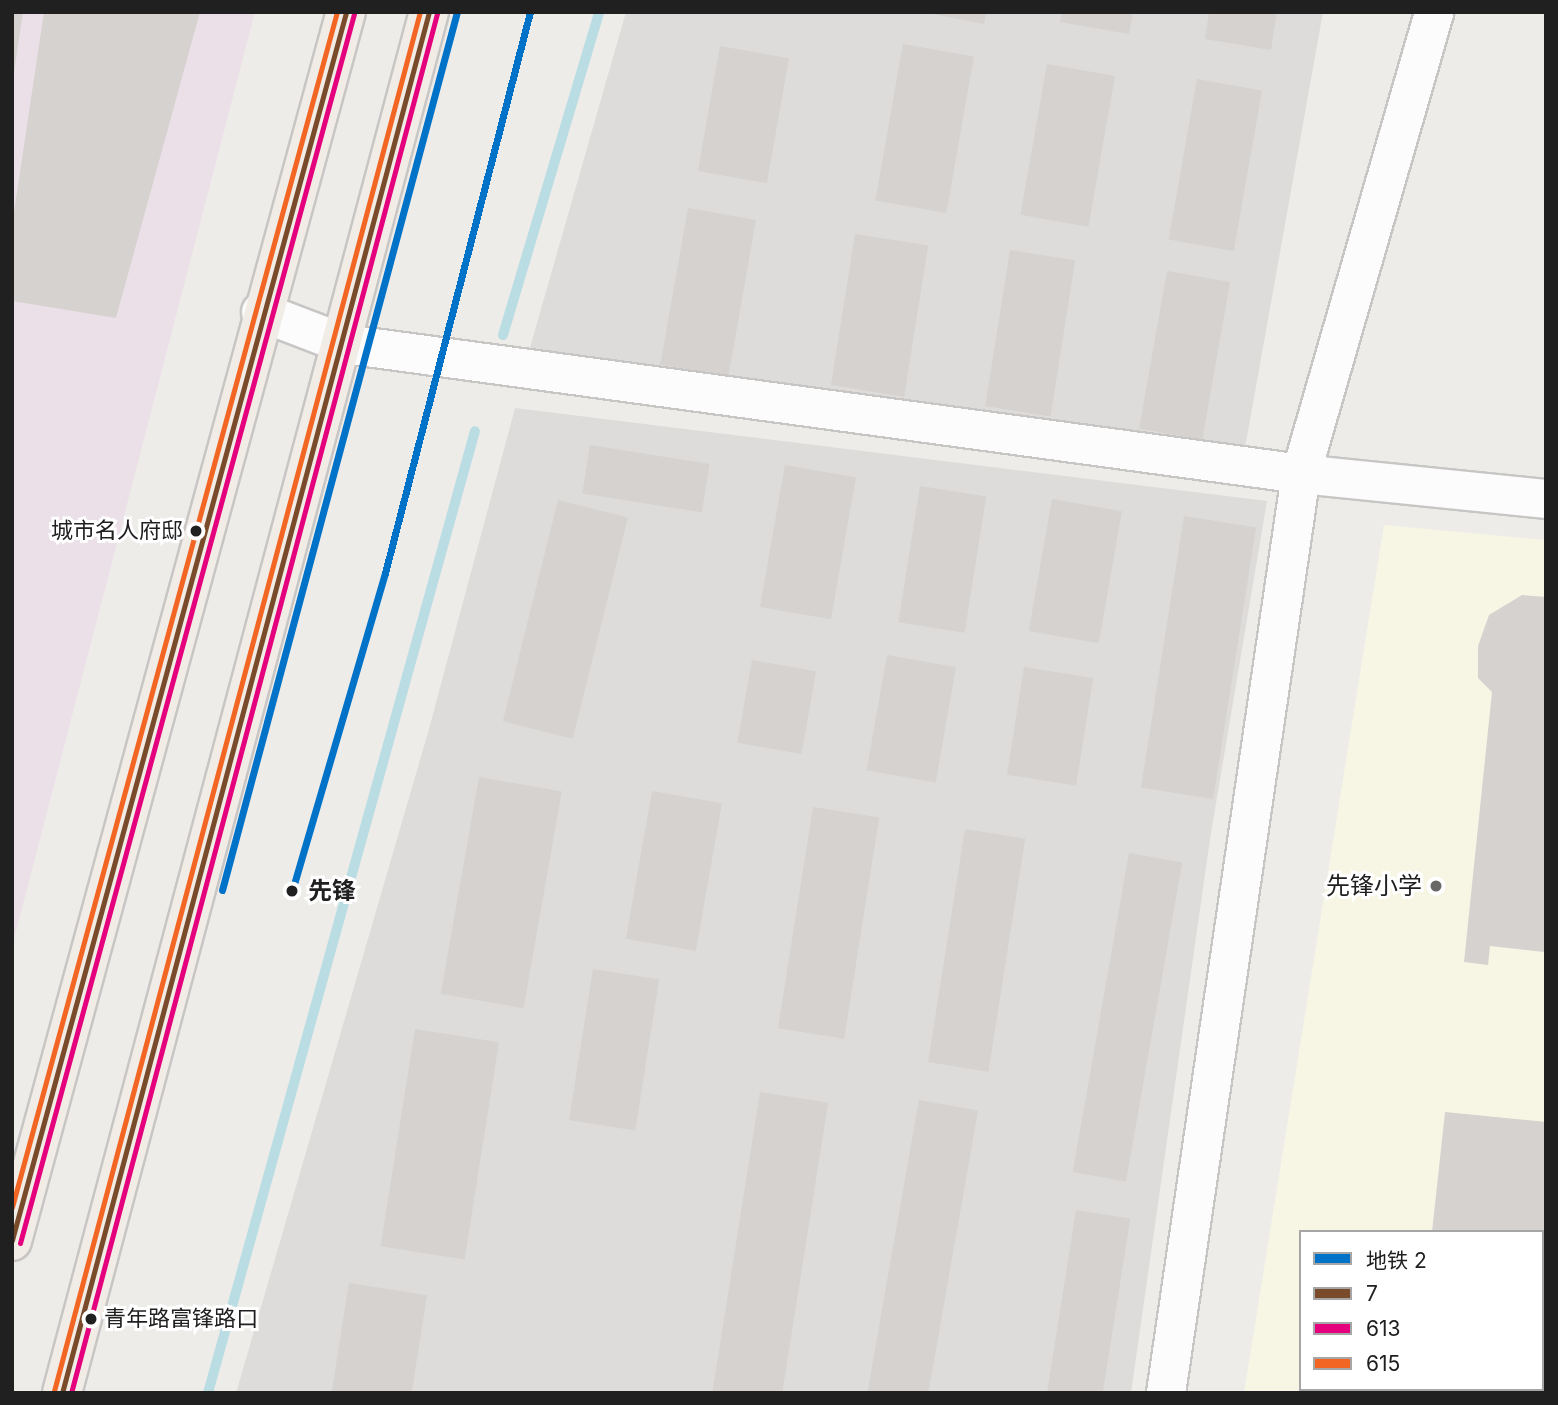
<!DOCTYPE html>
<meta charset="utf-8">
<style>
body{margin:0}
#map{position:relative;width:1558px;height:1405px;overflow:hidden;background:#eeece9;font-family:Inter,"Noto Sans SC",sans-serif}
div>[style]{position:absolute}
.residential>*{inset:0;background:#dddcda}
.industrial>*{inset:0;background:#ece0e8}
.education>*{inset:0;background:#f7f6e5}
.stream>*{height:10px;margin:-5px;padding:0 5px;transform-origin:5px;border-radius:5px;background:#badce3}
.building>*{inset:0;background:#d5d2d0;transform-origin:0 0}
.roads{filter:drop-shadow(2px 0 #c7c6c5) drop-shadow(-2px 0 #c7c6c5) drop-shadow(0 2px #c7c6c5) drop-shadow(0 -2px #c7c6c5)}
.minor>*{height:38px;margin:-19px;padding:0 19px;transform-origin:19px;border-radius:19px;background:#fcfcfc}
.major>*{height:38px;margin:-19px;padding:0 19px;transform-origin:19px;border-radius:19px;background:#f1ece6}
.bus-1>*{height:5px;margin:-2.5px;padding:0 2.5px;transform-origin:2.5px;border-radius:2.5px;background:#7a4b2a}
.bus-2>*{height:5px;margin:-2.5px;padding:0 2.5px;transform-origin:2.5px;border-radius:2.5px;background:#e5007d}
.bus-3>*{height:5px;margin:-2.5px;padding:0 2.5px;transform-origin:2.5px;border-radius:2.5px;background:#f26522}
.metro-1>*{height:7px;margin:-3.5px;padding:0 3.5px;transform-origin:3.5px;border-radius:3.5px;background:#0072c8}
.dots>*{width:19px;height:19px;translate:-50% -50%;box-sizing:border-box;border:4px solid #fff;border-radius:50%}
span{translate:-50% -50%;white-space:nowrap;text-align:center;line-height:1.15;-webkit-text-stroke:6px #fff;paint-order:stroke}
.bus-label{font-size:22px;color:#202020}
.right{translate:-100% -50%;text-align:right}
.left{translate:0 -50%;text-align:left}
.poi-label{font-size:24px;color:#202020}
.stop-label{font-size:24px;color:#202020;font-weight:700}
.frame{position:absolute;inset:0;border:14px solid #202020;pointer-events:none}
.legend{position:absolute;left:1299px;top:1230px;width:245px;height:161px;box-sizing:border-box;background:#fff;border:2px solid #a6a6a6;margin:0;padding:9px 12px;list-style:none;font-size:21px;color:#202020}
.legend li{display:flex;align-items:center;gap:14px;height:35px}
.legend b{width:35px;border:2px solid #a6a6a6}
</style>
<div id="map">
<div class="residential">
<div style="clip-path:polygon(626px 12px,1323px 12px,1245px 448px,527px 358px)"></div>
<div style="clip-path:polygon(515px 408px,1267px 501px,1210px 839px,1131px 1393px,236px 1393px,429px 729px)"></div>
</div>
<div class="industrial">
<div style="clip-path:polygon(12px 12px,255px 12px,12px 947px)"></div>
</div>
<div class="education">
<div style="clip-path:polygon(evenodd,1384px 525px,1546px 540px,1546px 1393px,1244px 1393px,1384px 525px,1301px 1232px,1542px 1232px,1542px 1389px,1301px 1389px,1301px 1232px)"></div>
</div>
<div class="stream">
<div style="left:503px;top:335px;width:337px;rotate:-73.4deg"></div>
<div style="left:208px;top:1393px;width:998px;rotate:-74.49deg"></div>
</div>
<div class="building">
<div style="clip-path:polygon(12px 12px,23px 12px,14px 73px,12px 73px)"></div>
<div style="clip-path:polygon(44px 12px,200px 12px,116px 318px,12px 301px,12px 225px)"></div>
<div style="clip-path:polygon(923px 12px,986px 12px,984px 24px)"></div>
<div style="clip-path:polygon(1062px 12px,1133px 12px,1129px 34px,1060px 22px)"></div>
<div style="clip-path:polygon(1209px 12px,1277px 12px,1271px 50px,1205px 39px)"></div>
<div style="left:903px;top:44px;width:72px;height:159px;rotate:10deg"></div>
<div style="left:720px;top:46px;width:70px;height:127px;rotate:10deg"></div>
<div style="left:1047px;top:64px;width:69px;height:153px;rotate:10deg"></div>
<div style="left:1197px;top:79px;width:66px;height:163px;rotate:10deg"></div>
<div style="left:688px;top:208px;width:69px;height:159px;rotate:10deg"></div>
<div style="left:855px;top:234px;width:74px;height:153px;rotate:9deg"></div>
<div style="left:1010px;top:250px;width:66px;height:158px;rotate:9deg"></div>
<div style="left:1167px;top:271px;width:64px;height:160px;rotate:10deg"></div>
<div style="left:590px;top:445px;width:121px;height:49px;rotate:9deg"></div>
<div style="left:785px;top:465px;width:72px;height:144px;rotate:10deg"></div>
<div style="left:920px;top:486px;width:67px;height:138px;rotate:9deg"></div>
<div style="left:1052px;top:499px;width:71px;height:134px;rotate:10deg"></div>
<div style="left:558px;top:500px;width:72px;height:228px;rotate:14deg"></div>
<div style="left:1184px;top:516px;width:73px;height:275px;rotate:9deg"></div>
<div style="clip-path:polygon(1522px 595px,1546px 597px,1544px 952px,1490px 946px,1488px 965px,1464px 962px,1492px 692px,1478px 678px,1478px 646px,1489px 615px)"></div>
<div style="left:887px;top:655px;width:70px;height:117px;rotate:10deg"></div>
<div style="left:752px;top:660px;width:65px;height:84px;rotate:10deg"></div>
<div style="left:1024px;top:667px;width:70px;height:109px;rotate:9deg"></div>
<div style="left:479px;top:777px;width:84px;height:220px;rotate:10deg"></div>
<div style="left:652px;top:791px;width:71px;height:150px;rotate:10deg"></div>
<div style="left:813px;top:807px;width:67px;height:224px;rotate:9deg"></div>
<div style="left:965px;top:829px;width:61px;height:236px;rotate:9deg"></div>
<div style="left:1129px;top:853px;width:54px;height:324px;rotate:10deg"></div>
<div style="left:593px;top:969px;width:67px;height:153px;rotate:9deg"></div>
<div style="left:415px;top:1029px;width:85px;height:220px;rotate:9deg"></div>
<div style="left:760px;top:1092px;width:69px;height:305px;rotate:9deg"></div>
<div style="left:919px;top:1100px;width:60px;height:297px;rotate:10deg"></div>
<div style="clip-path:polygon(1445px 1112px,1546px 1122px,1546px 1393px,1416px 1393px,1542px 1389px,1542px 1232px,1432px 1232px)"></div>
<div style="left:1076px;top:1210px;width:55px;height:186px;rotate:9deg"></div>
<div style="left:349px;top:1283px;width:79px;height:112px;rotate:9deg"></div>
</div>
<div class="roads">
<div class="minor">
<div style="left:261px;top:312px;width:90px;rotate:20.9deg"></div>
<div style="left:345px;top:344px;width:965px;rotate:7.74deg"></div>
<div style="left:1301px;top:474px;width:246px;rotate:5.8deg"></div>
<div style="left:1166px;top:1393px;width:929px;rotate:-81.64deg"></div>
<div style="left:1301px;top:474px;width:481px;rotate:-73.9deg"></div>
</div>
<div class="major">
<div style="left:12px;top:1241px;width:1274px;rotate:-74.8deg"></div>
<div style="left:62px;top:1393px;width:1429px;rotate:-75.12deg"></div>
</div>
</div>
<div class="bus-1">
<div style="left:12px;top:1240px;width:1273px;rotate:-74.78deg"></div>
<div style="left:62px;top:1393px;width:1429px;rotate:-75.12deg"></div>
</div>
<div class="bus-2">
<div style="left:20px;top:1243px;width:1274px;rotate:-74.8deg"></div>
<div style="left:71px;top:1393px;width:1427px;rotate:-75.14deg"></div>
</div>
<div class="bus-3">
<div style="left:12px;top:1207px;width:1238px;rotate:-74.79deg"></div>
<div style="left:54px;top:1391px;width:1427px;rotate:-75.14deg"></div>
</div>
<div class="metro-1">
<div style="left:222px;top:890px;width:909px;rotate:-75.02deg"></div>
<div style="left:292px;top:891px;width:331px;rotate:-73.7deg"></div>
<div style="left:385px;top:573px;width:579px;rotate:-75.51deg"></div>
</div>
<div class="dots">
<div style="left:196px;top:531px;background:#202020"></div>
<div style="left:1436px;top:886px;background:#686766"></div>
<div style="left:292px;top:891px;background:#202020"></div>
<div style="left:91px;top:1319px;background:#202020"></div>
</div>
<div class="bus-label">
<span class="right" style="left:183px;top:531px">城市名人府邸</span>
<span class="left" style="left:104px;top:1319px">青年路富锋路口</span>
</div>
<div class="poi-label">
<span class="right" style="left:1422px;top:886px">先锋小学</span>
</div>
<div class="stop-label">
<span class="left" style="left:308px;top:891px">先锋</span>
</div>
<div class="frame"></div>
<ul class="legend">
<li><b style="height:9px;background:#0072c8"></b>地铁 2</li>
<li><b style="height:9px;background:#7a4b2a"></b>7</li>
<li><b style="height:9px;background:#e5007d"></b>613</li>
<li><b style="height:9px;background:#f26522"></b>615</li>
</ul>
</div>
